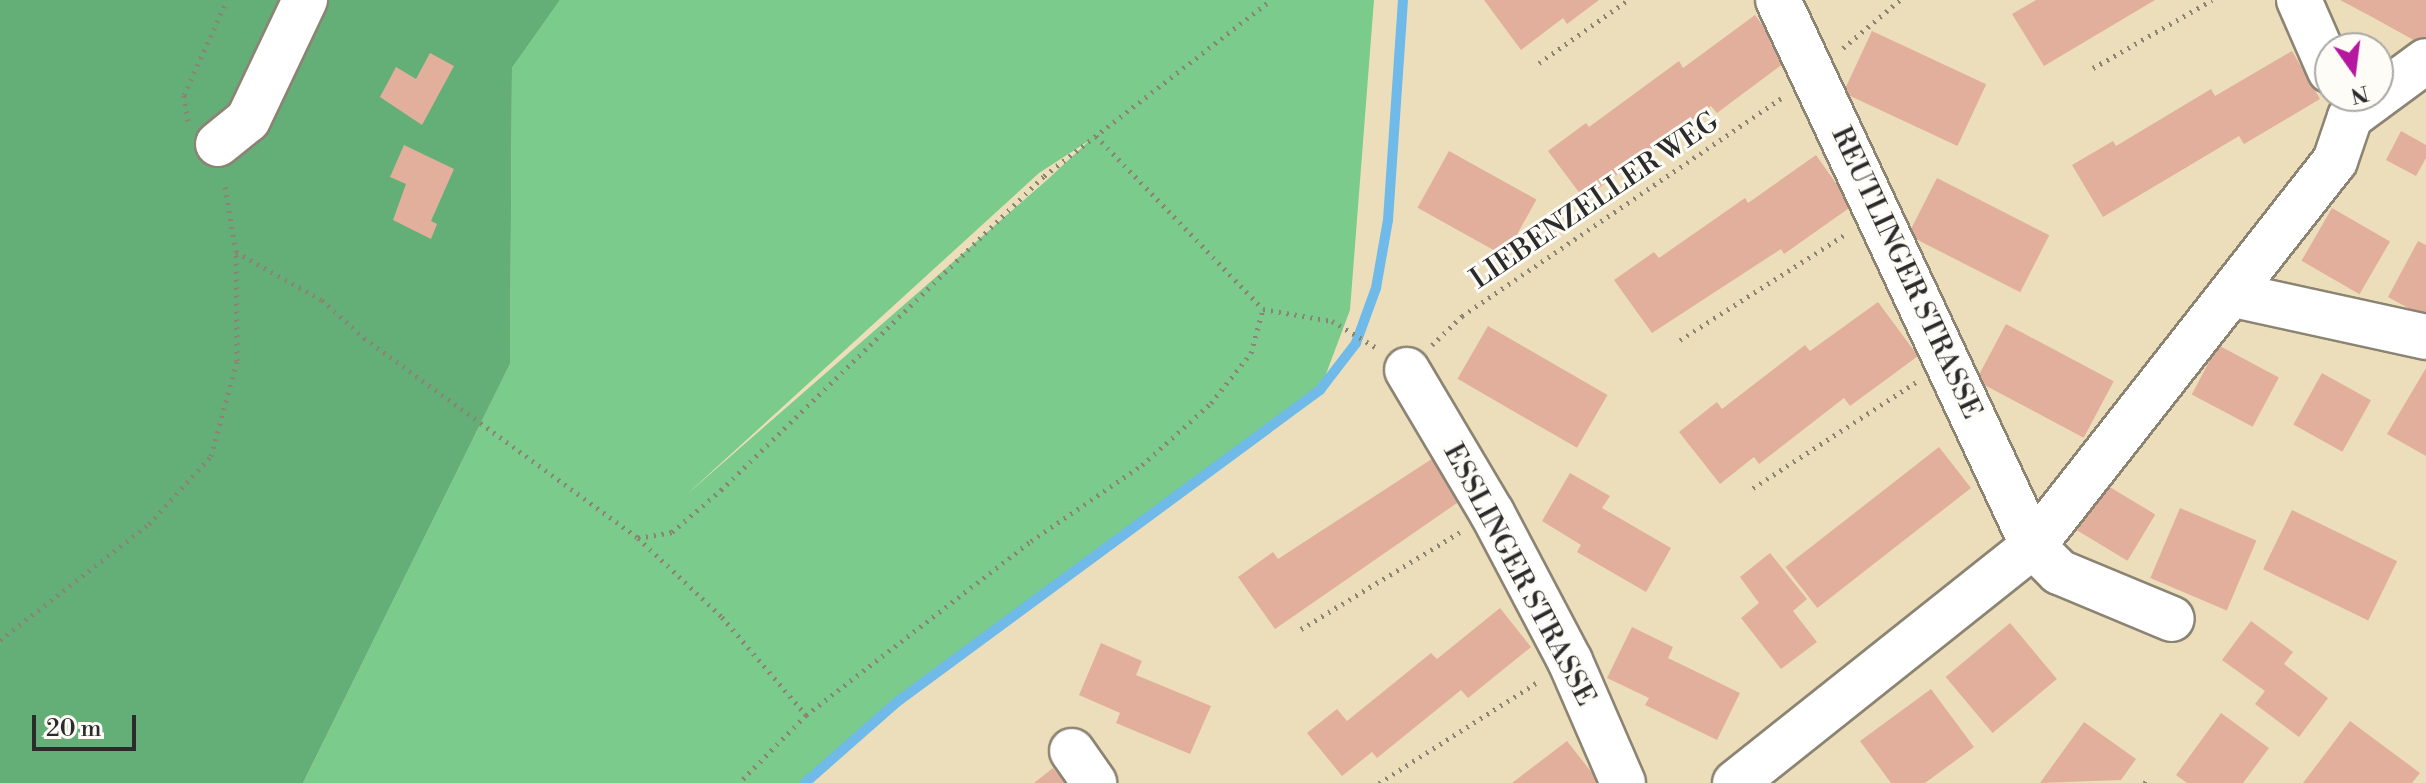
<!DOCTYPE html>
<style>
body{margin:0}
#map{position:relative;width:2426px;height:783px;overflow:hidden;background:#ecdebb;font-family:"Libre Bodoni",serif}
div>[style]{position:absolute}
.green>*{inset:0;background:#7bcb8c}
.forest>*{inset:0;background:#64af78}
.stream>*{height:10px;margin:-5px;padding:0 5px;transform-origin:5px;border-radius:5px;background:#6fbae8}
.building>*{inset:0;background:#e2af9d;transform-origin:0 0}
.path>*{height:5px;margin-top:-2.5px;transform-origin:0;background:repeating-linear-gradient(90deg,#8c8473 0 2px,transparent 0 8px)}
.roads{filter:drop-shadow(2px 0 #8c8473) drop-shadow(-2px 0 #8c8473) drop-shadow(0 2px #8c8473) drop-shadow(0 -2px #8c8473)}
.minor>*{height:44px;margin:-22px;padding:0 22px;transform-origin:22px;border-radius:22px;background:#fff}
span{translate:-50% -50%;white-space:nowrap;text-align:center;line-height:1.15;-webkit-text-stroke:6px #fdfcf7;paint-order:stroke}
.street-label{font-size:28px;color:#2b2b2b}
.north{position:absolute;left:2314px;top:32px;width:80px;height:80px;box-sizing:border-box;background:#fdfcf7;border:2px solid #a9a8a5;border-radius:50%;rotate:166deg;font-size:22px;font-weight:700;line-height:32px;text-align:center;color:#2b2b2b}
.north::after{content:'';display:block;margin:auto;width:28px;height:36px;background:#b5179e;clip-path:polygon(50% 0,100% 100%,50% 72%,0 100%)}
.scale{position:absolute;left:32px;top:715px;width:104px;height:36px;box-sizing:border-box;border:4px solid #2b2b2b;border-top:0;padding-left:10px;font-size:24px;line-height:28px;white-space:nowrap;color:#2b2b2b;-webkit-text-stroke:6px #fdfcf7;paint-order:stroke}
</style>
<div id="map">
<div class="green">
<div style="clip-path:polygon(evenodd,560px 0,1374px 0,1350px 310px,1320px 390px,897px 702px,804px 783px,303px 783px,510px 364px,512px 68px,560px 0,1090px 140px,1047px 180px,685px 496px,1039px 173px,1090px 140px)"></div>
</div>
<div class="forest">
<div style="clip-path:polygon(0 0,560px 0,512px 68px,510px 364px,303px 783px,0 783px)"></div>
</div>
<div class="stream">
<div style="left:805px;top:783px;width:123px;rotate:-41.4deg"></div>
<div style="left:897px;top:702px;width:526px;rotate:-36.41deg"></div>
<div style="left:1320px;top:390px;width:59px;rotate:-52.5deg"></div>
<div style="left:1356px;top:343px;width:59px;rotate:-70deg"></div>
<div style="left:1376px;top:288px;width:69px;rotate:-80deg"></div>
<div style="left:1388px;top:220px;width:221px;rotate:-86.1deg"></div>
</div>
<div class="building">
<div style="clip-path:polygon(1484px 0,1599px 0,1567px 24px,1563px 18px,1521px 50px)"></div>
<div style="clip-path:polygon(2036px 0,2155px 0,2044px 66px,2012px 14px)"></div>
<div style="clip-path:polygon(2340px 0,2426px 0,2426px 47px,2374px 18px)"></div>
<div style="clip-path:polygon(1755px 15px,1788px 60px,1717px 113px,1711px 106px,1584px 199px,1548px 151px,1586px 123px,1589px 127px,1679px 61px,1683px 68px)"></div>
<div style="left:1872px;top:31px;width:126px;height:68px;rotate:25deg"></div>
<div style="clip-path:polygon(2292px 51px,2320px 99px,2244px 144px,2239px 136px,2103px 217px,2072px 165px,2113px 141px,2116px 146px,2211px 89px,2215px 96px)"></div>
<div style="clip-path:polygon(430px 53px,454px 66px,422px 125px,380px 97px,396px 67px,416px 79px)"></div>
<div style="clip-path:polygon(2401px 131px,2426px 145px,2426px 158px,2416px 176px,2386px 160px)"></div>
<div style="clip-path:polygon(404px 145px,454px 169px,431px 221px,437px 224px,431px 239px,393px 220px,406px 184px,390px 177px)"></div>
<div style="left:1449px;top:151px;width:100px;height:65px;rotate:29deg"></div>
<div style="clip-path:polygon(1816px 155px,1852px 206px,1784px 254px,1781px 249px,1652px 333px,1614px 280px,1654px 252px,1659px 258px,1745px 198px,1748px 203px)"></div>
<div style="left:1937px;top:178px;width:126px;height:64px;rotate:27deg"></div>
<div style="left:2332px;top:208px;width:67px;height:61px;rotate:30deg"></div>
<div style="clip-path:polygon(2418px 241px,2426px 245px,2426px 318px,2388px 297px)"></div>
<div style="clip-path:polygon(1878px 302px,1918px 356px,1850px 406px,1844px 398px,1759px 464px,1754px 457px,1720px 484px,1679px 432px,1717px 402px,1722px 409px,1805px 345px,1810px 351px)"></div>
<div style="left:2006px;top:324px;width:122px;height:64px;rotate:28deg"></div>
<div style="left:1488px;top:326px;width:138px;height:61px;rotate:30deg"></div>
<div style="left:2218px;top:345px;width:69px;height:56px;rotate:28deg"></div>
<div style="clip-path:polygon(2426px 368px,2426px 456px,2387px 434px)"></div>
<div style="left:2322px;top:373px;width:56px;height:59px;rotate:29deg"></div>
<div style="left:1939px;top:447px;width:52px;height:195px;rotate:52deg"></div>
<div style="clip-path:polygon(1441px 453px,1470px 494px,1275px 629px,1238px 577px,1273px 552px,1278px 559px)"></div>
<div style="clip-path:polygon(1570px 473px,1610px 496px,1602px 508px,1671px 548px,1646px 592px,1577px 552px,1581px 545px,1542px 521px)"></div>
<div style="left:2103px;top:483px;width:61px;height:54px;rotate:31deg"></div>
<div style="left:2180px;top:508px;width:83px;height:76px;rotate:23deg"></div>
<div style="left:2292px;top:510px;width:117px;height:66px;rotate:26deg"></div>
<div style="clip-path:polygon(1770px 553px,1807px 599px,1793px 611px,1817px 642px,1781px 669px,1741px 618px,1759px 603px,1740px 577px)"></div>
<div style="clip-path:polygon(1500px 608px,1531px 647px,1468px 698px,1461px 690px,1377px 758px,1372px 752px,1342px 776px,1307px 733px,1337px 709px,1347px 721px,1431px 653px,1437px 659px)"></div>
<div style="clip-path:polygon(2251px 621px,2293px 652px,2284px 664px,2328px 698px,2299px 737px,2255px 704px,2265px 691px,2222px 660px)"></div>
<div style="left:2010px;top:623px;width:73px;height:84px;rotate:50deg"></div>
<div style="clip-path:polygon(1632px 627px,1673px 647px,1668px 658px,1740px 693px,1717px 740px,1645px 705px,1649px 698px,1607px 678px)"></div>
<div style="clip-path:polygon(1101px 643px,1142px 661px,1136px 675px,1211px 706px,1190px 754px,1116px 723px,1120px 713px,1079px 695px)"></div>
<div style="clip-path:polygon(1931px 689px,1974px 747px,1925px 783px,1891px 783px,1860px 741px)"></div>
<div style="clip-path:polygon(2221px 713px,2269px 748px,2243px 783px,2187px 783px,2176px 775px)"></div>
<div style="clip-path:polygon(2350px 721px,2420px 773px,2412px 783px,2303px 783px)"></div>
<div style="clip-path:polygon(2084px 722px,2136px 759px,2121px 780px,2040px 783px)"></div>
<div style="clip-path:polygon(1567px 741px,1600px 783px,1512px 783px)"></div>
<div style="clip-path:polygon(1053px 768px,1065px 783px,1034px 783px)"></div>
</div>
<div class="path">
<div style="left:1843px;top:48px;width:75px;rotate:-40.1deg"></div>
<div style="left:1539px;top:63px;width:109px;rotate:-35.3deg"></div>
<div style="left:2093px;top:68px;width:137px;rotate:-29.7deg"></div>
<div style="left:188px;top:121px;width:26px;rotate:-99deg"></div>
<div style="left:184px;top:95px;width:104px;rotate:-65.6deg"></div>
<div style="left:1096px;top:136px;width:240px;rotate:46deg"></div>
<div style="left:1263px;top:309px;width:70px;rotate:9.9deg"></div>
<div style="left:1332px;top:321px;width:52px;rotate:31deg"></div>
<div style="left:236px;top:252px;width:98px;rotate:29.2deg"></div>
<div style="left:322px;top:300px;width:57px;rotate:42.1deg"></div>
<div style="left:364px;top:338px;width:339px;rotate:36.1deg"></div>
<div style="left:638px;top:538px;width:115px;rotate:43.2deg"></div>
<div style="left:722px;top:617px;width:129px;rotate:49.4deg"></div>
<div style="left:806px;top:715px;width:95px;rotate:134.6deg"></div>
<div style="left:1680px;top:340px;width:195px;rotate:-32.6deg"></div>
<div style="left:1432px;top:345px;width:42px;rotate:-44deg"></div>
<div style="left:1462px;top:316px;width:389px;rotate:-34.3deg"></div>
<div style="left:1753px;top:488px;width:194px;rotate:-33deg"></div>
<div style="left:638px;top:538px;width:35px;rotate:-10deg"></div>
<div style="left:672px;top:532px;width:65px;rotate:-40.6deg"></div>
<div style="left:721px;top:490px;width:450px;rotate:-44.2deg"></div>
<div style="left:1044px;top:176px;width:287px;rotate:-37.8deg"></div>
<div style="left:1301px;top:629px;width:186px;rotate:-31.4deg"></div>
<div style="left:0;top:640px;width:189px;rotate:-37.9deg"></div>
<div style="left:149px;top:524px;width:92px;rotate:-47.6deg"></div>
<div style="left:211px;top:456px;width:98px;rotate:-74.7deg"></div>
<div style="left:237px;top:361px;width:109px;rotate:-90.5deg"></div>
<div style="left:236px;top:252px;width:72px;rotate:-99.6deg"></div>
<div style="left:806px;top:715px;width:284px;rotate:-37.7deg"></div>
<div style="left:1031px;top:541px;width:135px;rotate:-34.4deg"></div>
<div style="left:1142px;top:465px;width:93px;rotate:-41.9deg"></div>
<div style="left:1211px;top:403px;width:64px;rotate:-51.3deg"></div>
<div style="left:1251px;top:353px;width:46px;rotate:-74.7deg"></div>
<div style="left:1379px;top:783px;width:190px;rotate:-32.5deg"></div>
<div style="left:2145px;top:783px;width:2px;rotate:-63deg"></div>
</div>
<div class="roads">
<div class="minor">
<div style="left:1778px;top:0;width:603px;rotate:64.97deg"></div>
<div style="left:2033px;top:546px;width:37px;rotate:45deg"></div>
<div style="left:2059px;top:572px;width:122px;rotate:22.6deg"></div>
<div style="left:2299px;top:0;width:77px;rotate:66.4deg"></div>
<div style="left:2350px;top:117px;width:94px;rotate:-36.4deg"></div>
<div style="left:218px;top:144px;width:38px;rotate:-39deg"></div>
<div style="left:248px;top:120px;width:133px;rotate:-64.6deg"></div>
<div style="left:2234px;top:295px;width:197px;rotate:12.3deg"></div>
<div style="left:1407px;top:370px;width:166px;rotate:59.3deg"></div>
<div style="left:1492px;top:513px;width:167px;rotate:62.2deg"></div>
<div style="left:1570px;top:661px;width:133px;rotate:66.5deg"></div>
<div style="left:1072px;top:751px;width:39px;rotate:55deg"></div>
<div style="left:1735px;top:783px;width:381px;rotate:-38.5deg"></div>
<div style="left:2033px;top:546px;width:489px;rotate:-51.9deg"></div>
<div style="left:2335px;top:161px;width:46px;rotate:-71.2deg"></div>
</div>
</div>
<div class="street-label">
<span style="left:1595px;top:201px;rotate:-34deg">LIEBENZELLER WEG</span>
<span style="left:1906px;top:273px;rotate:65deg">REUTLINGER STRASSE</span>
<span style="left:1519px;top:575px;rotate:62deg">ESSLINGER STRASSE</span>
</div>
<div class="north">N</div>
<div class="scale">20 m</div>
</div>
